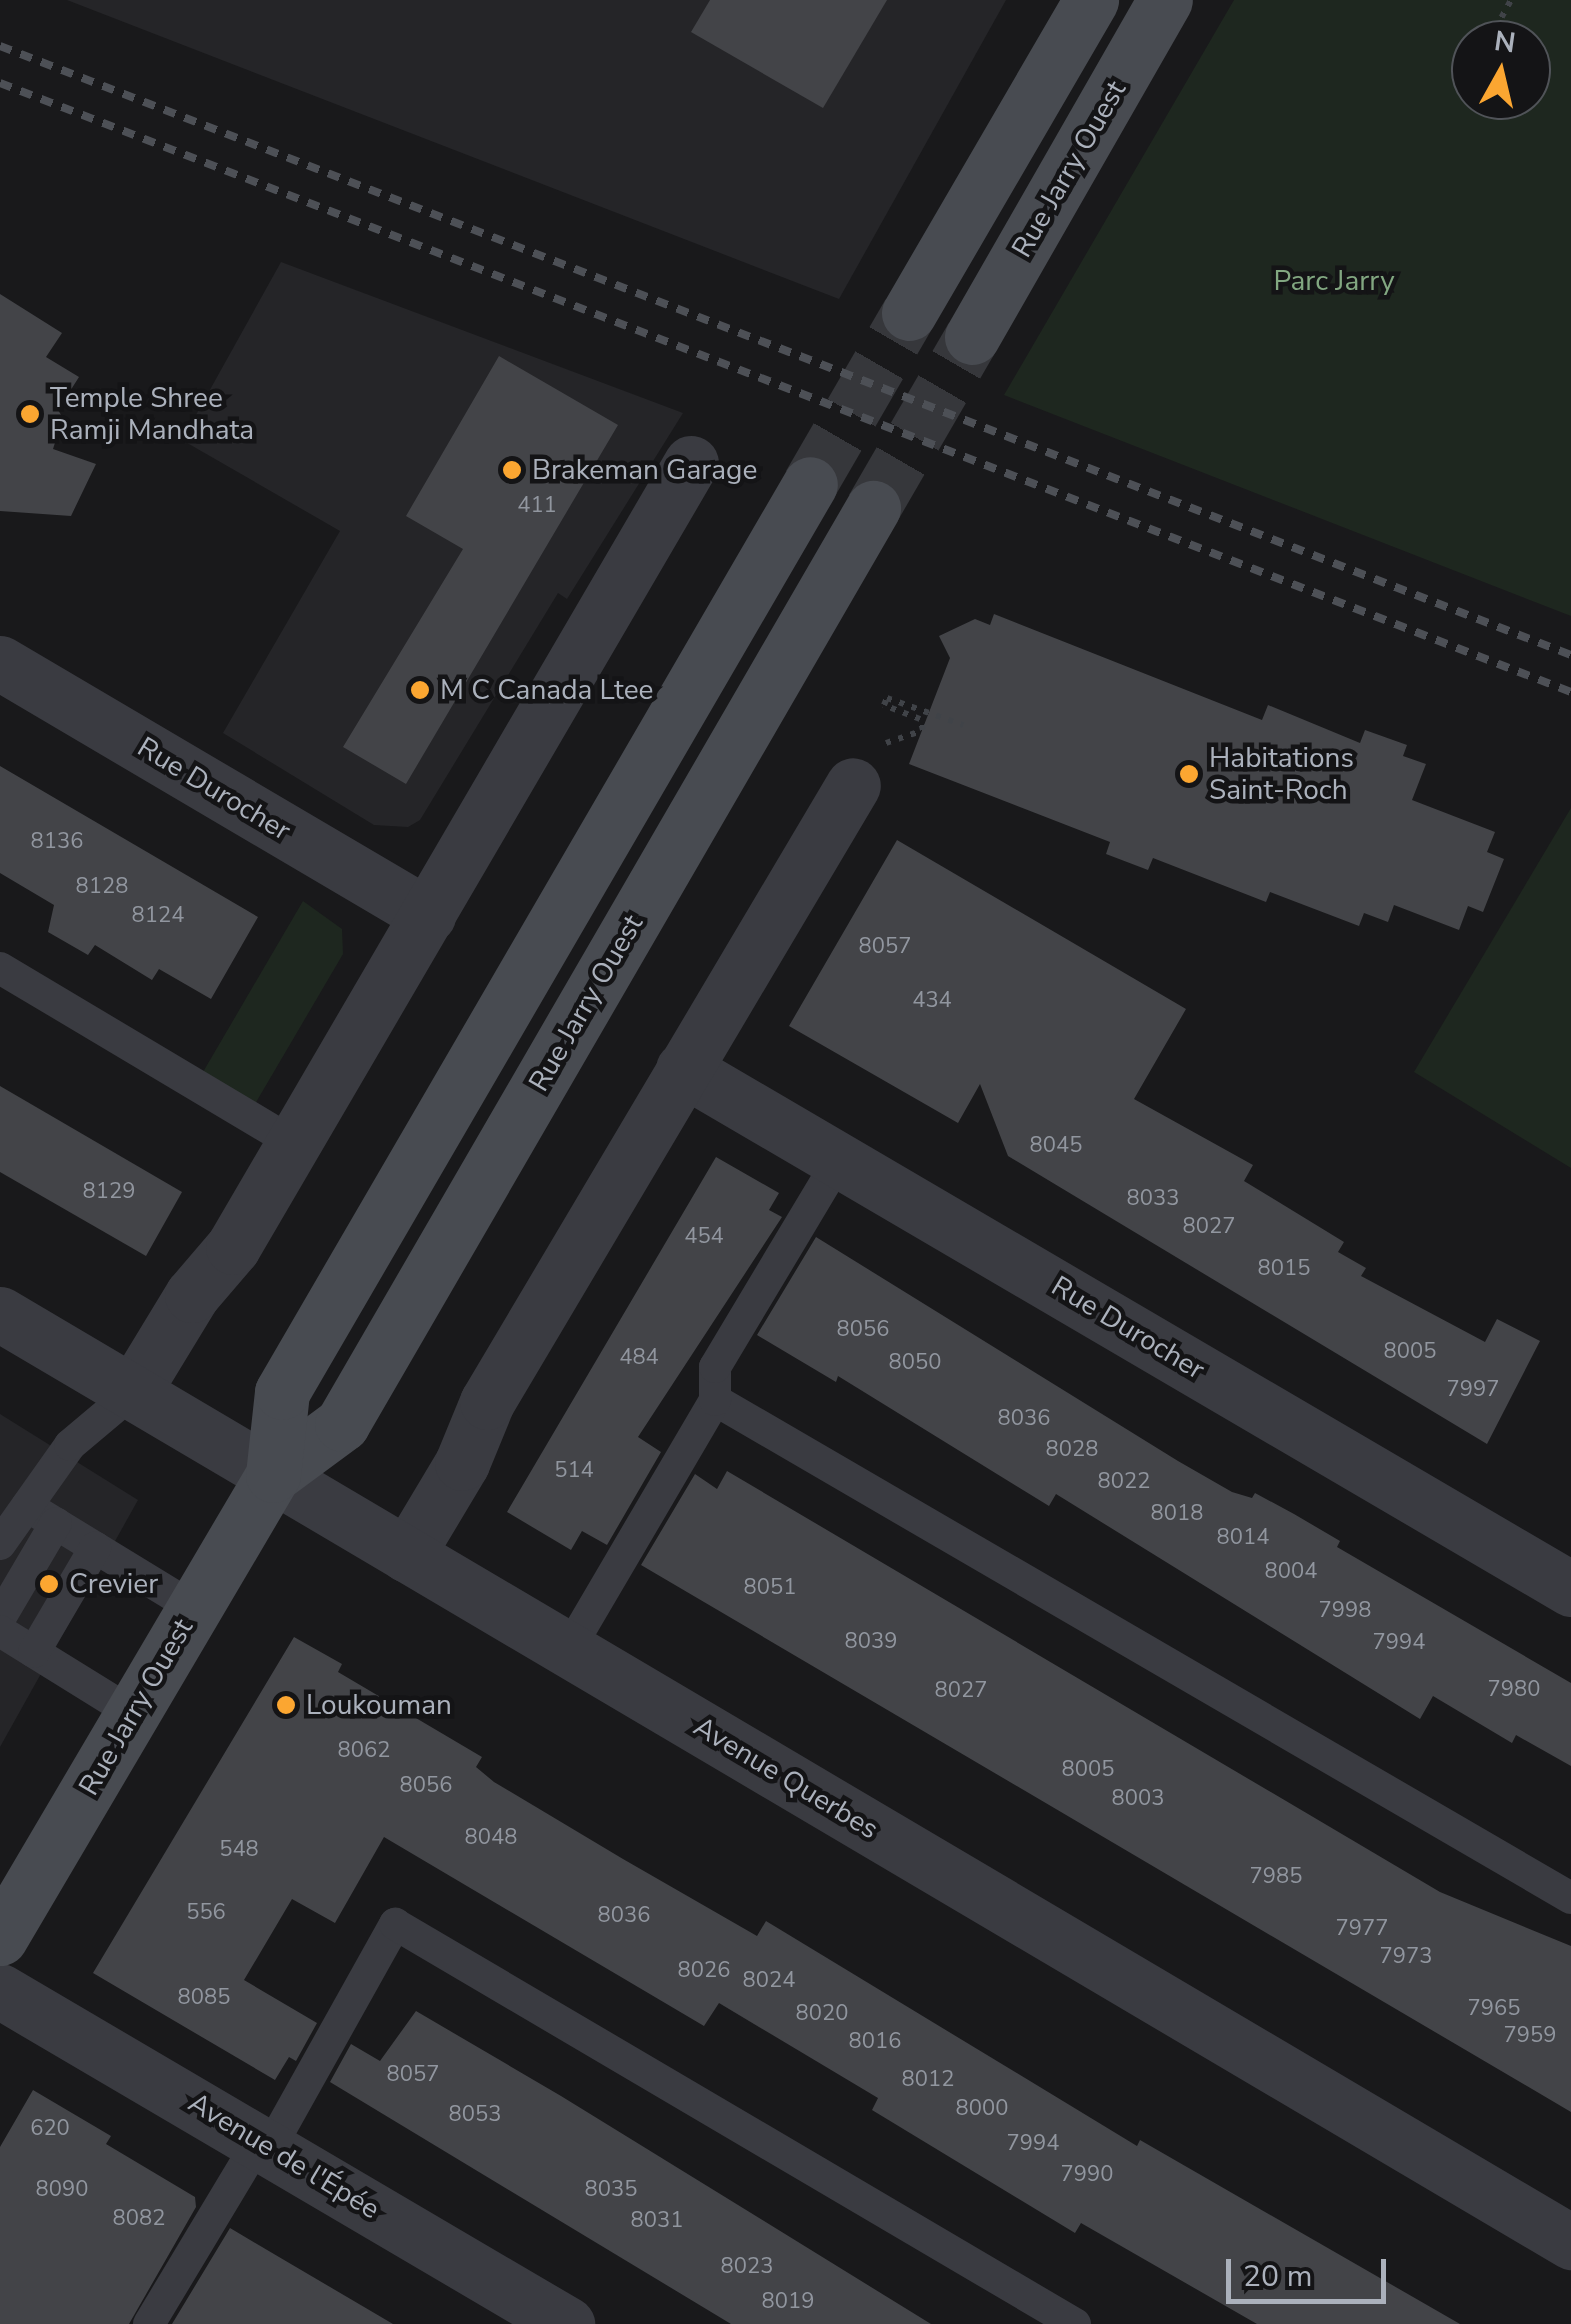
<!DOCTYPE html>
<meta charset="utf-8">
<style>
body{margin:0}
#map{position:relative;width:1571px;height:2324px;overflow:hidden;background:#19191b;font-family:"Nunito Sans",sans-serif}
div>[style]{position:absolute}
.built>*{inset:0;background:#252528}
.green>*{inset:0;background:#1e271f}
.building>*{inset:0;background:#434448}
.secondary-tunnel>*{height:55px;margin-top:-27.5px;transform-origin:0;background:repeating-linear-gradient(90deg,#36373b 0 55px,transparent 0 83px)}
.path>*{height:6px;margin-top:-3px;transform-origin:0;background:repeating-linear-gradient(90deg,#404348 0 5px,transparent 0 13px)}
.service>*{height:32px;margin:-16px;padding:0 16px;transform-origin:16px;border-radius:16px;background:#3a3b41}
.minor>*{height:55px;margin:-27.5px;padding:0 27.5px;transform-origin:27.5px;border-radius:27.5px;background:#3a3b41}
.tertiary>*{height:55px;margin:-27.5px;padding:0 27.5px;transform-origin:27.5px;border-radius:27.5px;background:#3a3b41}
.secondary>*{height:55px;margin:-27.5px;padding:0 27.5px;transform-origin:27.5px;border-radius:27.5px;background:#484b51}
.rail>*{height:8px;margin-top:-4px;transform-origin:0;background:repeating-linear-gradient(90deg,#4d5056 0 12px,transparent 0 22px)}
.dots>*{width:28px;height:28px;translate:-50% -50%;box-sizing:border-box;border:5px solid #141416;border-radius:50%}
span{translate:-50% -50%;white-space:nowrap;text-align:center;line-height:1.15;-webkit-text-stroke:9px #141416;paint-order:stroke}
.number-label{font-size:22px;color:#91969f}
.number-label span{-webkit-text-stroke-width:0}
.street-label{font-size:28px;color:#abb1bc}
.park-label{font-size:28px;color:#82a781}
.poi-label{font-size:28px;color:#abb1bc}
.left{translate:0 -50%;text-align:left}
.north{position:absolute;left:1451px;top:20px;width:100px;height:100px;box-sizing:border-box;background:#141416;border:2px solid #505358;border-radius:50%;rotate:8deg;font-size:28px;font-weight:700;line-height:40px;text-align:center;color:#abb1bc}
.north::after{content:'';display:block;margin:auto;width:35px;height:45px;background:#fba631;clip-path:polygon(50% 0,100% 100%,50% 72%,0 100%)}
.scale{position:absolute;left:1226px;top:2259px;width:160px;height:45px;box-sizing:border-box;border:5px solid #abb1bc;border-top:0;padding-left:12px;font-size:30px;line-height:35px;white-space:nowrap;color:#abb1bc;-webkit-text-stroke:8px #141416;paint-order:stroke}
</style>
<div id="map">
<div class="built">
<div style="clip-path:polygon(67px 0,1006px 0,839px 299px)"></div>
<div style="clip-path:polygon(281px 262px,683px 413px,567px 599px,558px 593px,420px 820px,408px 827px,374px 825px,223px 733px,340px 531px,182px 440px)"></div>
<div style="clip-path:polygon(0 1414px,138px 1500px,0 1747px)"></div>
</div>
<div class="green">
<div style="clip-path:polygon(evenodd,1234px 0,1571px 0,1571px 616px,1004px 395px,1234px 0,1471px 40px,1531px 40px,1531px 100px,1471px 100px,1471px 40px)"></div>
<div style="clip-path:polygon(1571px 808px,1571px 1168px,1414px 1072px)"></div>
<div style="clip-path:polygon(303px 901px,342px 929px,343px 954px,255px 1104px,203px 1072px)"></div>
</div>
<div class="building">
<div style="clip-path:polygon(710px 0,887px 0,823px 108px,691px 32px)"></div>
<div style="clip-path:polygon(0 294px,62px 333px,46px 357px,79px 377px,58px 410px,63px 418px,53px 449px,96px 464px,71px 516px,0 511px)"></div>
<div style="clip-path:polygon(499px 356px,618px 425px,406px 784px,343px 747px,463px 549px,406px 516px)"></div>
<div style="clip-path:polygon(994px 614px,1262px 720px,1268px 705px,1360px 743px,1365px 730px,1407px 745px,1403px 756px,1426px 764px,1412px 800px,1495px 832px,1487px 852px,1504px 859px,1483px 912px,1468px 906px,1459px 930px,1394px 905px,1388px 922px,1364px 913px,1359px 926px,1270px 892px,1266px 902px,1153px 858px,1148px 870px,1106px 854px,1110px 842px,909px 764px,950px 658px,939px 636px,975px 619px,990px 625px)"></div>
<div style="clip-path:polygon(0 766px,258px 917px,211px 999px,159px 969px,152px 980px,95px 945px,88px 955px,48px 932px,54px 905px,0 873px)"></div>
<div style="clip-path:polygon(897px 840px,1186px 1009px,1134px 1099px,1253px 1165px,1244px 1181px,1344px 1242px,1338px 1252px,1366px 1268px,1361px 1276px,1485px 1342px,1497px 1319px,1540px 1341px,1487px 1444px,1008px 1156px,980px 1084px,958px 1123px,789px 1026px)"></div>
<div style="clip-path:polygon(0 1086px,182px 1192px,146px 1256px,0 1172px)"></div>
<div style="clip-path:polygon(716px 1157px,779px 1193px,769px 1210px,782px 1217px,638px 1437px,661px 1452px,607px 1545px,582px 1531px,571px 1550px,507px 1512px)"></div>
<div style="clip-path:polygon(816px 1237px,1178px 1461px,1232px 1492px,1252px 1498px,1255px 1493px,1294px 1514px,1340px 1541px,1337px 1547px,1571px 1683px,1571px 1766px,1516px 1735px,1512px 1743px,1433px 1696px,1420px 1719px,1056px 1494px,1049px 1506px,838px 1376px,836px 1382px,757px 1335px)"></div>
<div style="clip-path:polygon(727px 1471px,1440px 1892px,1571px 1946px,1571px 2112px,641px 1565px,695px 1474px,717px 1489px)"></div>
<div style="clip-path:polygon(294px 1637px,342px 1664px,338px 1672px,482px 1757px,476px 1767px,494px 1782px,623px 1859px,757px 1936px,766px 1921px,1137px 2146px,1140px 2140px,1460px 2324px,1257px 2324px,1081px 2223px,1075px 2233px,872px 2110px,878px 2098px,719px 2003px,704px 2026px,384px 1837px,335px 1923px,292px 1899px,244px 1980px,317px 2023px,296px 2061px,289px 2057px,275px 2080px,93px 1973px)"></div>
<div style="clip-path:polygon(416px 2011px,561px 2096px,931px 2324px,731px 2324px,330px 2082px,351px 2044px,380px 2061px)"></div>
<div style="clip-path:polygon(33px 2090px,111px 2136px,106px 2144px,195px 2197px,196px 2207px,129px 2324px,0 2324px,0 2147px)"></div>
<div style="clip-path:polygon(230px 2228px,279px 2257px,393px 2324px,172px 2324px)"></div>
</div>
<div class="secondary-tunnel">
<div style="left:810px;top:484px;width:198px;rotate:-59.9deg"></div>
<div style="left:873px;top:508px;width:198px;rotate:-59.9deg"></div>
</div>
<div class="path">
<div style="left:1489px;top:40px;width:46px;rotate:-61.2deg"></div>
<div style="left:886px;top:743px;width:39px;rotate:-19deg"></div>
<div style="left:923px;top:730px;width:11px;rotate:-105deg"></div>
<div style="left:920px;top:719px;width:39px;rotate:-159deg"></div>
<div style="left:884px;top:705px;width:8px;rotate:-67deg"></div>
<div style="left:887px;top:698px;width:81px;rotate:19.6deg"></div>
</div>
<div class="service">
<div style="left:0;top:968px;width:342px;rotate:30.8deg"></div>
<div style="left:715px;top:1400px;width:990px;rotate:30.19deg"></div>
<div style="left:27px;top:1506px;width:196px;rotate:31.4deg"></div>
<div style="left:0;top:1544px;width:121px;rotate:-54.7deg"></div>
<div style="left:70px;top:1445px;width:82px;rotate:-40.1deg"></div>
<div style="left:0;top:1618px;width:110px;rotate:-59.5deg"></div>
<div style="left:0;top:1631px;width:155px;rotate:31.8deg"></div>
<div style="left:569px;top:1649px;width:289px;rotate:-59.6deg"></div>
<div style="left:715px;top:1400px;width:33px;rotate:-90deg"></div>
<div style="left:715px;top:1367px;width:244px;rotate:-59.1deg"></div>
<div style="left:34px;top:1652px;width:121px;rotate:-59.6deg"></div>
<div style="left:270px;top:2148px;width:257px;rotate:-60.8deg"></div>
<div style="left:395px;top:1924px;width:789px;rotate:30.47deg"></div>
<div style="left:149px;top:2324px;width:214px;rotate:-59deg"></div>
</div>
<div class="minor">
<div style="left:0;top:663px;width:497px;rotate:30.5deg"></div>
<div style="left:683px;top:1069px;width:1029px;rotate:30.35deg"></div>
<div style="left:133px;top:1392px;width:114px;rotate:-58.7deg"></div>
<div style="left:192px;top:1295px;width:63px;rotate:-49.5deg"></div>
<div style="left:233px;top:1247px;width:908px;rotate:-59.71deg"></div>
<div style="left:407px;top:1555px;width:107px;rotate:-59.1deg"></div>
<div style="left:462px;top:1463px;width:66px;rotate:-67.7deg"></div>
<div style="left:487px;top:1402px;width:717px;rotate:-59.32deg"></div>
<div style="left:0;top:1991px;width:658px;rotate:30.43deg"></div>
</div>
<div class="tertiary">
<div style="left:0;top:1314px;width:1825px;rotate:30.57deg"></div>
</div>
<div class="secondary">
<div style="left:909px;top:313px;width:362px;rotate:-59.8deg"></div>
<div style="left:972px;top:337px;width:388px;rotate:-60.2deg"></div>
<div style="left:273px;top:1475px;width:86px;rotate:-36.5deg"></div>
<div style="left:342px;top:1424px;width:1059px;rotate:-59.9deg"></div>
<div style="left:0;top:1938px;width:537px;rotate:-59.48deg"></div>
<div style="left:273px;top:1475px;width:83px;rotate:-83.8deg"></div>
<div style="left:282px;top:1392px;width:1050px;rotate:-59.82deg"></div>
</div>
<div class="rail">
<div style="left:0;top:46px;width:1685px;rotate:21.19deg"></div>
<div style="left:0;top:83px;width:1685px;rotate:21.19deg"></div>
</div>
<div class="dots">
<div style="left:30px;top:414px;background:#fba631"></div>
<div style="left:512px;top:470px;background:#fba631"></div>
<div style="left:420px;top:690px;background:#fba631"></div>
<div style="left:1189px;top:774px;background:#fba631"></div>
<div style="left:49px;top:1584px;background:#fba631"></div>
<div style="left:286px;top:1705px;background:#fba631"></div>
</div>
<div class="number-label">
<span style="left:537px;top:506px">411</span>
<span style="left:57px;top:842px">8136</span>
<span style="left:102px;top:887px">8128</span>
<span style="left:158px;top:916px">8124</span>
<span style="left:885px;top:947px">8057</span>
<span style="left:932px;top:1001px">434</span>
<span style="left:1056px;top:1146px">8045</span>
<span style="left:109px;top:1192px">8129</span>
<span style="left:1153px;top:1199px">8033</span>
<span style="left:1209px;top:1227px">8027</span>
<span style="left:704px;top:1237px">454</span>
<span style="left:1284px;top:1269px">8015</span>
<span style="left:863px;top:1330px">8056</span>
<span style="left:1410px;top:1352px">8005</span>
<span style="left:639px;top:1358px">484</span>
<span style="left:915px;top:1363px">8050</span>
<span style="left:1473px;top:1390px">7997</span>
<span style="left:1024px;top:1419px">8036</span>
<span style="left:1072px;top:1450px">8028</span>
<span style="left:574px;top:1471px">514</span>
<span style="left:1124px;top:1482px">8022</span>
<span style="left:1177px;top:1514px">8018</span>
<span style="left:1243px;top:1538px">8014</span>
<span style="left:1291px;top:1572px">8004</span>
<span style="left:770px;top:1588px">8051</span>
<span style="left:1345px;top:1611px">7998</span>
<span style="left:871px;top:1642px">8039</span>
<span style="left:1399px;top:1643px">7994</span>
<span style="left:1514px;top:1690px">7980</span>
<span style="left:961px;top:1691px">8027</span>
<span style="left:364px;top:1751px">8062</span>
<span style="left:1088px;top:1770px">8005</span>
<span style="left:426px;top:1786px">8056</span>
<span style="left:1138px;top:1799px">8003</span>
<span style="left:491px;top:1838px">8048</span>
<span style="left:239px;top:1850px">548</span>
<span style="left:1276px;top:1877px">7985</span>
<span style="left:206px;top:1913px">556</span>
<span style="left:624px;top:1916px">8036</span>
<span style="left:1362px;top:1929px">7977</span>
<span style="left:1406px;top:1957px">7973</span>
<span style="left:704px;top:1971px">8026</span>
<span style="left:769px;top:1981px">8024</span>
<span style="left:204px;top:1998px">8085</span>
<span style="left:1494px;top:2009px">7965</span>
<span style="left:822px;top:2014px">8020</span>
<span style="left:1530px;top:2036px">7959</span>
<span style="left:875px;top:2042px">8016</span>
<span style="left:413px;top:2075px">8057</span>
<span style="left:928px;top:2080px">8012</span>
<span style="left:982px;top:2109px">8000</span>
<span style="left:475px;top:2115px">8053</span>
<span style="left:50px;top:2129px">620</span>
<span style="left:1033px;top:2144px">7994</span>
<span style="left:1087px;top:2175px">7990</span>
<span style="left:62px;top:2190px">8090</span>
<span style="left:611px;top:2190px">8035</span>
<span style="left:139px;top:2219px">8082</span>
<span style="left:657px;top:2221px">8031</span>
<span style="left:747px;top:2267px">8023</span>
<span style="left:788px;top:2302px">8019</span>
</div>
<div class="street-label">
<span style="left:1069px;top:169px;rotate:-60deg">Rue Jarry Ouest</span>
<span style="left:214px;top:789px;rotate:31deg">Rue Durocher</span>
<span style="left:586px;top:1003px;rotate:-60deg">Rue Jarry Ouest</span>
<span style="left:1128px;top:1328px;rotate:31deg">Rue Durocher</span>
<span style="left:136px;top:1707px;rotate:-60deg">Rue Jarry Ouest</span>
<span style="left:786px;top:1778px;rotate:31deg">Avenue Querbes</span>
<span style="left:284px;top:2156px;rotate:31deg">Avenue de l'Épée</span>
</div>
<div class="park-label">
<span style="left:1334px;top:281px">Parc Jarry</span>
</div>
<div class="poi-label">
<span class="left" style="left:50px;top:414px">Temple Shree<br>Ramji Mandhata</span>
<span class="left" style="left:532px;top:470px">Brakeman Garage</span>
<span class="left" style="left:440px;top:690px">M C Canada Ltee</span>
<span class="left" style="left:1209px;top:774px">Habitations<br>Saint-Roch</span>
<span class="left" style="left:69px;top:1584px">Crevier</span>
<span class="left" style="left:306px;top:1705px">Loukouman</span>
</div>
<div class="north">N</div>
<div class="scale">20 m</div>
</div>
